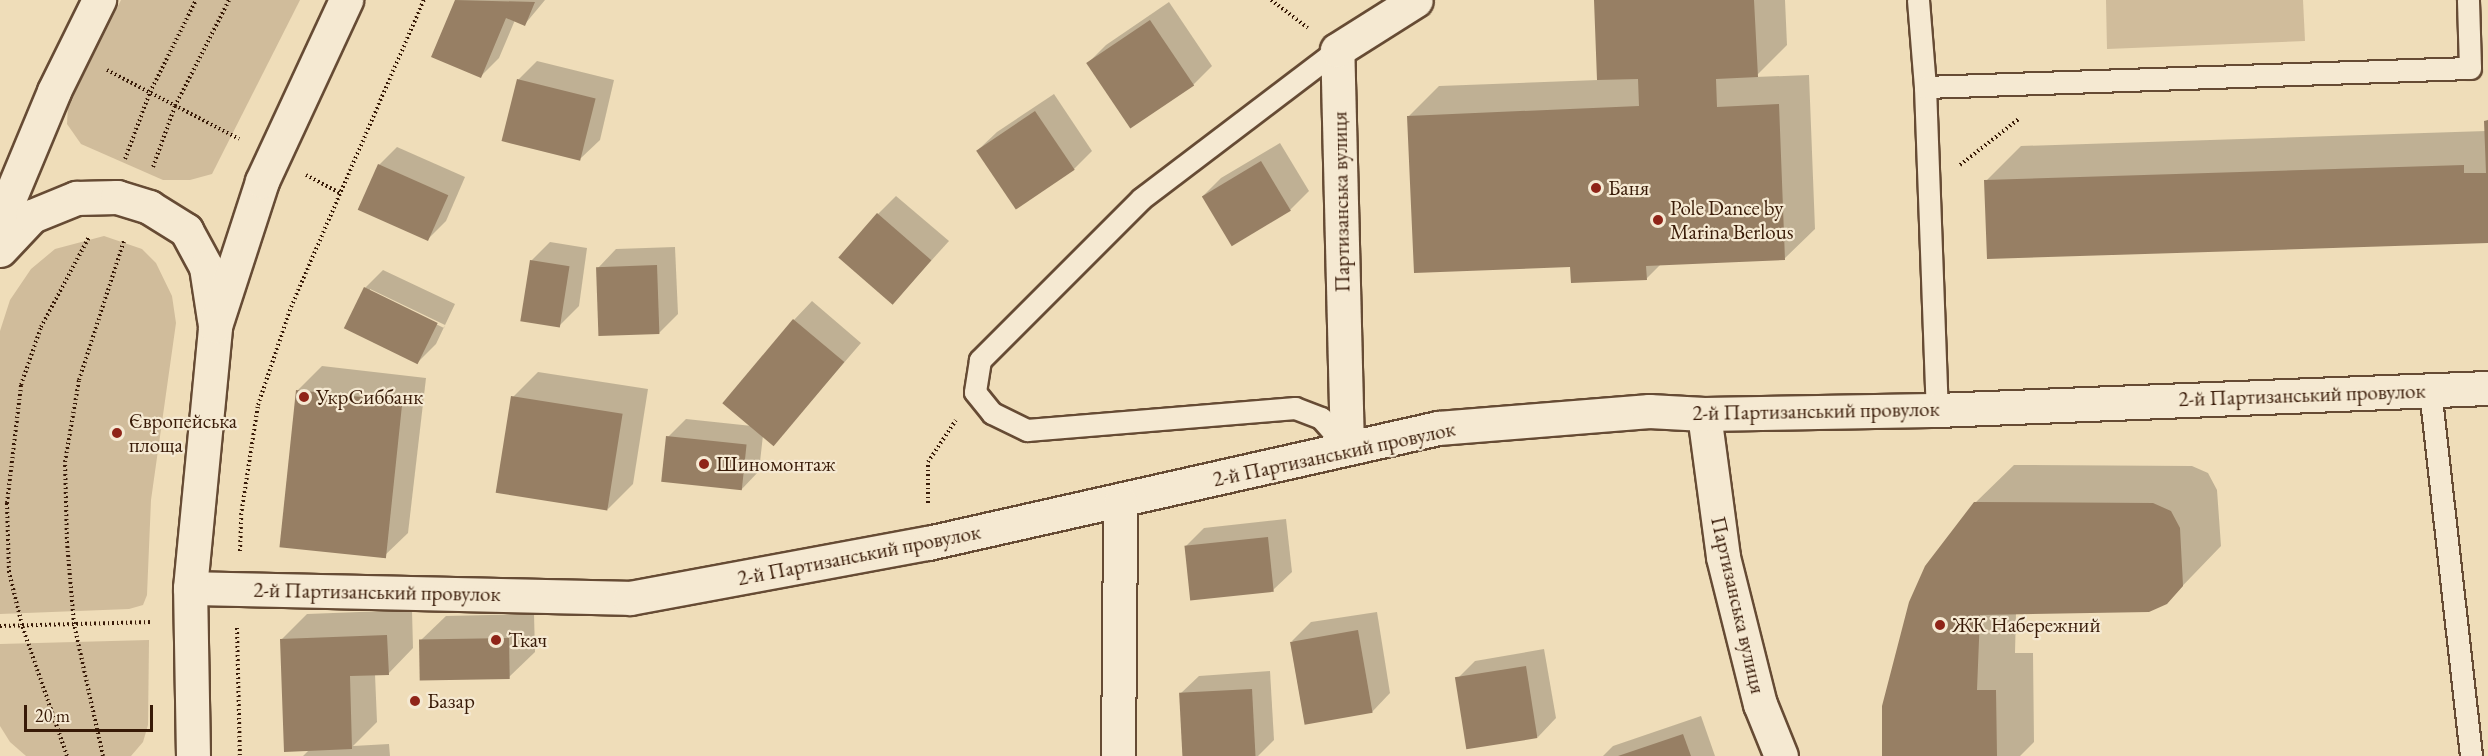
<!DOCTYPE html>
<meta charset="utf-8">
<style>
body{margin:0}
#map{position:relative;width:2488px;height:756px;overflow:hidden;background:#efddb9;font-family:"EB Garamond",serif}
div>[style]{position:absolute}
.green>*{inset:0;background:#d0bc9b}
.shadow>*{inset:0;background:#0003}
.building>*{inset:0;background:#977f64;transform-origin:0 0}
.path>*{height:4px;margin-top:-2px;transform-origin:0;background:repeating-linear-gradient(90deg,#381a07 0 1.5px,transparent 0 4.5px)}
.roads{filter:drop-shadow(2px 0 #664b34) drop-shadow(-2px 0 #664b34) drop-shadow(0 2px #664b34) drop-shadow(0 -2px #664b34)}
.lane>*{height:21px;margin:-10.5px;padding:0 10.5px;transform-origin:10.5px;border-radius:10.5px;background:#f5e9d2}
.street>*{height:33px;margin:-16.5px;padding:0 16.5px;transform-origin:16.5px;border-radius:16.5px;background:#f5e9d2}
.secondary>*{height:33px;margin:-16.5px;padding:0 16.5px;transform-origin:16.5px;border-radius:16.5px;background:#f5e9d2}
.dots>*{width:16px;height:16px;translate:-50% -50%;box-sizing:border-box;border:3px solid #f5e9d2;border-radius:50%}
span{translate:-50% -50%;white-space:nowrap;text-align:center;line-height:1.15;-webkit-text-stroke:4.5px #f5e9d2;paint-order:stroke}
.poi-label{font-size:21px;color:#381a07}
.left{translate:0 -50%;text-align:left}
.street-label{font-size:21px;color:#381a07}
.scale{position:absolute;left:24px;top:705px;width:129px;height:27px;box-sizing:border-box;border:3px solid #381a07;border-top:0;padding-left:8px;font-size:18px;line-height:21px;white-space:nowrap;color:#381a07;-webkit-text-stroke:4px #f5e9d2;paint-order:stroke}
</style>
<div id="map">
<div class="green">
<div style="clip-path:polygon(121px 0,300px 0,212px 174px,190px 180px,163px 180px,81px 144px,67px 124px,68px 106px)"></div>
<div style="clip-path:polygon(2106px 0,2303px 0,2305px 41px,2107px 49px)"></div>
<div style="clip-path:polygon(104px 236px,142px 249px,156px 263px,172px 296px,176px 323px,151px 500px,147px 595px,143px 605px,129px 609px,0 614px,0 331px,10px 300px,31px 269px,55px 249px)"></div>
<div style="clip-path:polygon(149px 640px,148px 725px,143px 742px,131px 756px,26px 756px,10px 742px,0 726px,0 644px)"></div>
</div>
<div class="shadow">
<div style="clip-path:polygon(456px 0,545px 0,525px 24px,515px 20px,499px 58px,481px 76px,433px 57px)"></div>
<div style="clip-path:polygon(1595px 0,1785px 0,1787px 45px,1755px 77px,1809px 75px,1815px 229px,1784px 259px,1661px 264px,1646px 279px,1572px 266px,1409px 116px,1439px 86px,1598px 80px)"></div>
<div style="clip-path:polygon(1169px 2px,1212px 66px,1193px 85px,1130px 127px,1088px 63px,1106px 45px)"></div>
<div style="clip-path:polygon(537px 61px,614px 80px,600px 140px,581px 158px,518px 80px)"></div>
<div style="clip-path:polygon(1054px 94px,1092px 151px,1074px 169px,978px 150px,997px 132px)"></div>
<div style="clip-path:polygon(2488px 119px,2488px 241px,1986px 181px,2021px 146px,2486px 131px)"></div>
<div style="clip-path:polygon(1280px 143px,1309px 191px,1290px 210px,1202px 197px,1221px 178px)"></div>
<div style="clip-path:polygon(397px 147px,465px 177px,446px 221px,428px 239px,379px 165px)"></div>
<div style="clip-path:polygon(896px 196px,949px 241px,893px 303px,878px 214px)"></div>
<div style="clip-path:polygon(550px 242px,587px 248px,579px 306px,560px 325px,531px 261px)"></div>
<div style="clip-path:polygon(675px 247px,678px 314px,659px 333px,598px 268px,616px 249px)"></div>
<div style="clip-path:polygon(evenodd,383px 270px,455px 304px,436px 344px,417px 363px,365px 288px,383px 270px,370px 289px,445px 325px,444px 328px,370px 292px,370px 289px)"></div>
<div style="clip-path:polygon(812px 301px,861px 343px,774px 444px,763px 435px,759px 471px,741px 490px,668px 437px,686px 419px,752px 426px,794px 320px)"></div>
<div style="clip-path:polygon(322px 366px,426px 378px,408px 533px,382px 558px,297px 391px)"></div>
<div style="clip-path:polygon(538px 372px,648px 389px,633px 484px,608px 509px,513px 397px)"></div>
<div style="clip-path:polygon(2014px 465px,2192px 466px,2208px 473px,2217px 490px,2221px 546px,2166px 603px,2016px 613px,2015px 653px,2033px 653px,2034px 742px,2020px 756px,1884px 756px,1975px 503px)"></div>
<div style="clip-path:polygon(1286px 519px,1292px 572px,1273px 590px,1186px 546px,1204px 528px)"></div>
<div style="clip-path:polygon(412px 610px,413px 648px,388px 674px,375px 674px,377px 722px,353px 746px,389px 744px,390px 756px,303px 756px,310px 749px,281px 640px,307px 614px)"></div>
<div style="clip-path:polygon(1377px 612px,1390px 693px,1372px 712px,1292px 641px,1311px 622px)"></div>
<div style="clip-path:polygon(534px 614px,535px 652px,509px 677px,420px 641px,446px 616px)"></div>
<div style="clip-path:polygon(1544px 649px,1556px 718px,1538px 737px,1456px 680px,1475px 661px)"></div>
<div style="clip-path:polygon(1270px 671px,1274px 740px,1258px 756px,1184px 756px,1180px 694px,1199px 676px)"></div>
<div style="clip-path:polygon(1701px 716px,1715px 756px,1603px 756px,1613px 746px)"></div>
</div>
<div class="building">
<div style="clip-path:polygon(455px 0,535px 2px,525px 26px,506px 18px,481px 78px,431px 57px)"></div>
<div style="clip-path:polygon(1594px 0,1754px 0,1758px 77px,1716px 79px,1717px 107px,1779px 104px,1785px 260px,1646px 266px,1647px 280px,1571px 283px,1570px 267px,1414px 273px,1407px 116px,1639px 106px,1638px 79px,1597px 80px)"></div>
<div style="left:1150px;top:20px;width:79px;height:77px;rotate:56deg"></div>
<div style="left:517px;top:79px;width:81px;height:64px;rotate:14deg"></div>
<div style="left:1035px;top:111px;width:71px;height:71px;rotate:56deg"></div>
<div style="clip-path:polygon(2488px 120px,2488px 243px,1987px 259px,1984px 180px,2464px 165px,2464px 173px,2486px 173px,2484px 121px)"></div>
<div style="left:1261px;top:161px;width:58px;height:69px;rotate:59deg"></div>
<div style="left:378px;top:164px;width:77px;height:50px;rotate:24deg"></div>
<div style="left:877px;top:213px;width:72px;height:59px;rotate:41deg"></div>
<div style="left:530px;top:260px;width:40px;height:62px;rotate:9deg"></div>
<div style="left:657px;top:265px;width:69px;height:61px;rotate:88deg"></div>
<div style="left:364px;top:287px;width:82px;height:46px;rotate:26deg"></div>
<div style="left:793px;top:319px;width:67px;height:110px;rotate:40deg"></div>
<div style="left:296px;top:390px;width:107px;height:158px;rotate:6deg"></div>
<div style="left:511px;top:396px;width:113px;height:98px;rotate:9deg"></div>
<div style="left:666px;top:436px;width:81px;height:46px;rotate:6deg"></div>
<div style="clip-path:polygon(1974px 502px,2153px 503px,2171px 511px,2180px 528px,2183px 586px,2167px 604px,2149px 612px,1980px 615px,1977px 690px,1996px 690px,1997px 756px,1882px 756px,1882px 706px,1909px 602px,1925px 566px)"></div>
<div style="left:1268px;top:537px;width:55px;height:84px;rotate:84deg"></div>
<div style="left:1358px;top:630px;width:84px;height:69px;rotate:80deg"></div>
<div style="clip-path:polygon(387px 635px,389px 675px,350px 676px,352px 749px,284px 752px,280px 639px)"></div>
<div style="left:509px;top:638px;width:41px;height:90px;rotate:89deg"></div>
<div style="left:1526px;top:666px;width:73px;height:72px;rotate:81deg"></div>
<div style="left:1252px;top:689px;width:67px;height:73px;rotate:87deg"></div>
<div style="clip-path:polygon(1683px 734px,1691px 756px,1618px 756px)"></div>
</div>
<div class="path">
<div style="left:1271px;top:0;width:46px;rotate:37.1deg"></div>
<div style="left:107px;top:70px;width:149px;rotate:27.6deg"></div>
<div style="left:125px;top:159px;width:72px;rotate:-69.5deg"></div>
<div style="left:150px;top:92px;width:103px;rotate:-63.4deg"></div>
<div style="left:1960px;top:165px;width:76px;rotate:-38.1deg"></div>
<div style="left:153px;top:167px;width:65px;rotate:-70.2deg"></div>
<div style="left:175px;top:106px;width:119px;rotate:-63deg"></div>
<div style="left:306px;top:175px;width:38px;rotate:28deg"></div>
<div style="left:928px;top:503px;width:41px;rotate:-90deg"></div>
<div style="left:928px;top:462px;width:50px;rotate:-56.3deg"></div>
<div style="left:240px;top:551px;width:36px;rotate:-88deg"></div>
<div style="left:241px;top:515px;width:111px;rotate:-81.2deg"></div>
<div style="left:258px;top:405px;width:103px;rotate:-71.4deg"></div>
<div style="left:291px;top:307px;width:335px;rotate:-66.6deg"></div>
<div style="left:0;top:626px;width:152px;rotate:-1.5deg"></div>
<div style="left:237px;top:628px;width:128px;rotate:88.7deg"></div>
<div style="left:67px;top:756px;width:139px;rotate:-109deg"></div>
<div style="left:22px;top:625px;width:55px;rotate:-103.8deg"></div>
<div style="left:9px;top:572px;width:69px;rotate:-91.7deg"></div>
<div style="left:7px;top:503px;width:119px;rotate:-83.2deg"></div>
<div style="left:21px;top:385px;width:61px;rotate:-71deg"></div>
<div style="left:41px;top:327px;width:102px;rotate:-61.9deg"></div>
<div style="left:103px;top:756px;width:135px;rotate:-102.4deg"></div>
<div style="left:74px;top:624px;width:81px;rotate:-94.9deg"></div>
<div style="left:67px;top:543px;width:81px;rotate:-91.4deg"></div>
<div style="left:65px;top:462px;width:83px;rotate:-80.3deg"></div>
<div style="left:79px;top:380px;width:146px;rotate:-72.1deg"></div>
</div>
<div class="roads">
<div class="lane">
<div style="left:1918px;top:0;width:87px;rotate:85.4deg"></div>
<div style="left:1925px;top:87px;width:323px;rotate:87.9deg"></div>
<div style="left:1337px;top:50px;width:246px;rotate:142.8deg"></div>
<div style="left:1141px;top:199px;width:228px;rotate:135deg"></div>
<div style="left:980px;top:360px;width:32px;rotate:99deg"></div>
<div style="left:975px;top:392px;width:27px;rotate:51deg"></div>
<div style="left:992px;top:413px;width:39px;rotate:26deg"></div>
<div style="left:1027px;top:430px;width:269px;rotate:-4.7deg"></div>
<div style="left:1295px;top:408px;width:28px;rotate:21deg"></div>
<div style="left:1321px;top:418px;width:40px;rotate:49deg"></div>
<div style="left:1925px;top:87px;width:545px;rotate:-2deg"></div>
<div style="left:2470px;top:68px;width:68px;rotate:-91.7deg"></div>
<div style="left:2430px;top:390px;width:368px;rotate:83.6deg"></div>
</div>
<div class="street">
<div style="left:1704px;top:414px;width:144px;rotate:82.4deg"></div>
<div style="left:1723px;top:557px;width:152px;rotate:75.9deg"></div>
<div style="left:1760px;top:704px;width:56px;rotate:68deg"></div>
<div style="left:1347px;top:448px;width:398px;rotate:-91.4deg"></div>
<div style="left:1337px;top:50px;width:93px;rotate:-32.3deg"></div>
<div style="left:190px;top:588px;width:440px;rotate:1.3deg"></div>
<div style="left:630px;top:598px;width:303px;rotate:-10.5deg"></div>
<div style="left:928px;top:543px;width:523px;rotate:-12.71deg"></div>
<div style="left:1438px;top:428px;width:212px;rotate:-4.6deg"></div>
<div style="left:1649px;top:411px;width:55px;rotate:3.1deg"></div>
<div style="left:1704px;top:414px;width:233px;rotate:-1deg"></div>
<div style="left:1937px;top:410px;width:551px;rotate:-2.29deg"></div>
<div style="left:1118px;top:756px;width:254px;rotate:-89.5deg"></div>
</div>
<div class="secondary">
<div style="left:0;top:221px;width:141px;rotate:-67.4deg"></div>
<div style="left:54px;top:91px;width:102px;rotate:-63.7deg"></div>
<div style="left:0;top:250px;width:47px;rotate:-46.7deg"></div>
<div style="left:32px;top:216px;width:48px;rotate:-22.2deg"></div>
<div style="left:76px;top:198px;width:41px;rotate:-1.4deg"></div>
<div style="left:117px;top:197px;width:34px;rotate:17deg"></div>
<div style="left:149px;top:207px;width:44px;rotate:31.9deg"></div>
<div style="left:186px;top:230px;width:42px;rotate:61.6deg"></div>
<div style="left:206px;top:267px;width:53px;rotate:81.3deg"></div>
<div style="left:193px;top:756px;width:168px;rotate:-91deg"></div>
<div style="left:190px;top:588px;width:263px;rotate:-84.5deg"></div>
<div style="left:215px;top:326px;width:152px;rotate:-72deg"></div>
<div style="left:262px;top:181px;width:200px;rotate:-65.1deg"></div>
</div>
</div>
<div class="dots">
<div style="left:1596px;top:188px;background:#8f2418"></div>
<div style="left:1658px;top:220px;background:#8f2418"></div>
<div style="left:304px;top:397px;background:#8f2418"></div>
<div style="left:117px;top:433px;background:#8f2418"></div>
<div style="left:704px;top:464px;background:#8f2418"></div>
<div style="left:1940px;top:625px;background:#8f2418"></div>
<div style="left:496px;top:640px;background:#8f2418"></div>
<div style="left:415px;top:701px;background:#8f2418"></div>
</div>
<div class="poi-label">
<span class="left" style="left:1608px;top:188px">Баня</span>
<span class="left" style="left:1670px;top:220px">Pole Dance by<br>Marina Berlous</span>
<span class="left" style="left:316px;top:397px">УкрСиббанк</span>
<span class="left" style="left:129px;top:433px">Європейська<br>площа</span>
<span class="left" style="left:716px;top:464px">Шиномонтаж</span>
<span class="left" style="left:1952px;top:625px">ЖК Набережний</span>
<span class="left" style="left:508px;top:640px">Ткач</span>
<span class="left" style="left:427px;top:701px">Базар</span>
</div>
<div class="street-label">
<span style="left:1341px;top:202px;rotate:-91deg">Партизанська вулиця</span>
<span style="left:2302px;top:395px;rotate:-2deg">2-й Партизанський провулок</span>
<span style="left:1816px;top:411px;rotate:-1deg">2-й Партизанський провулок</span>
<span style="left:1334px;top:454px;rotate:-12deg">2-й Партизанський провулок</span>
<span style="left:859px;top:555px;rotate:-11deg">2-й Партизанський провулок</span>
<span style="left:377px;top:592px;rotate:1deg">2-й Партизанський провулок</span>
<span style="left:1738px;top:605px;rotate:77deg">Партизанська вулиця</span>
</div>
<div class="scale">20 m</div>
</div>
